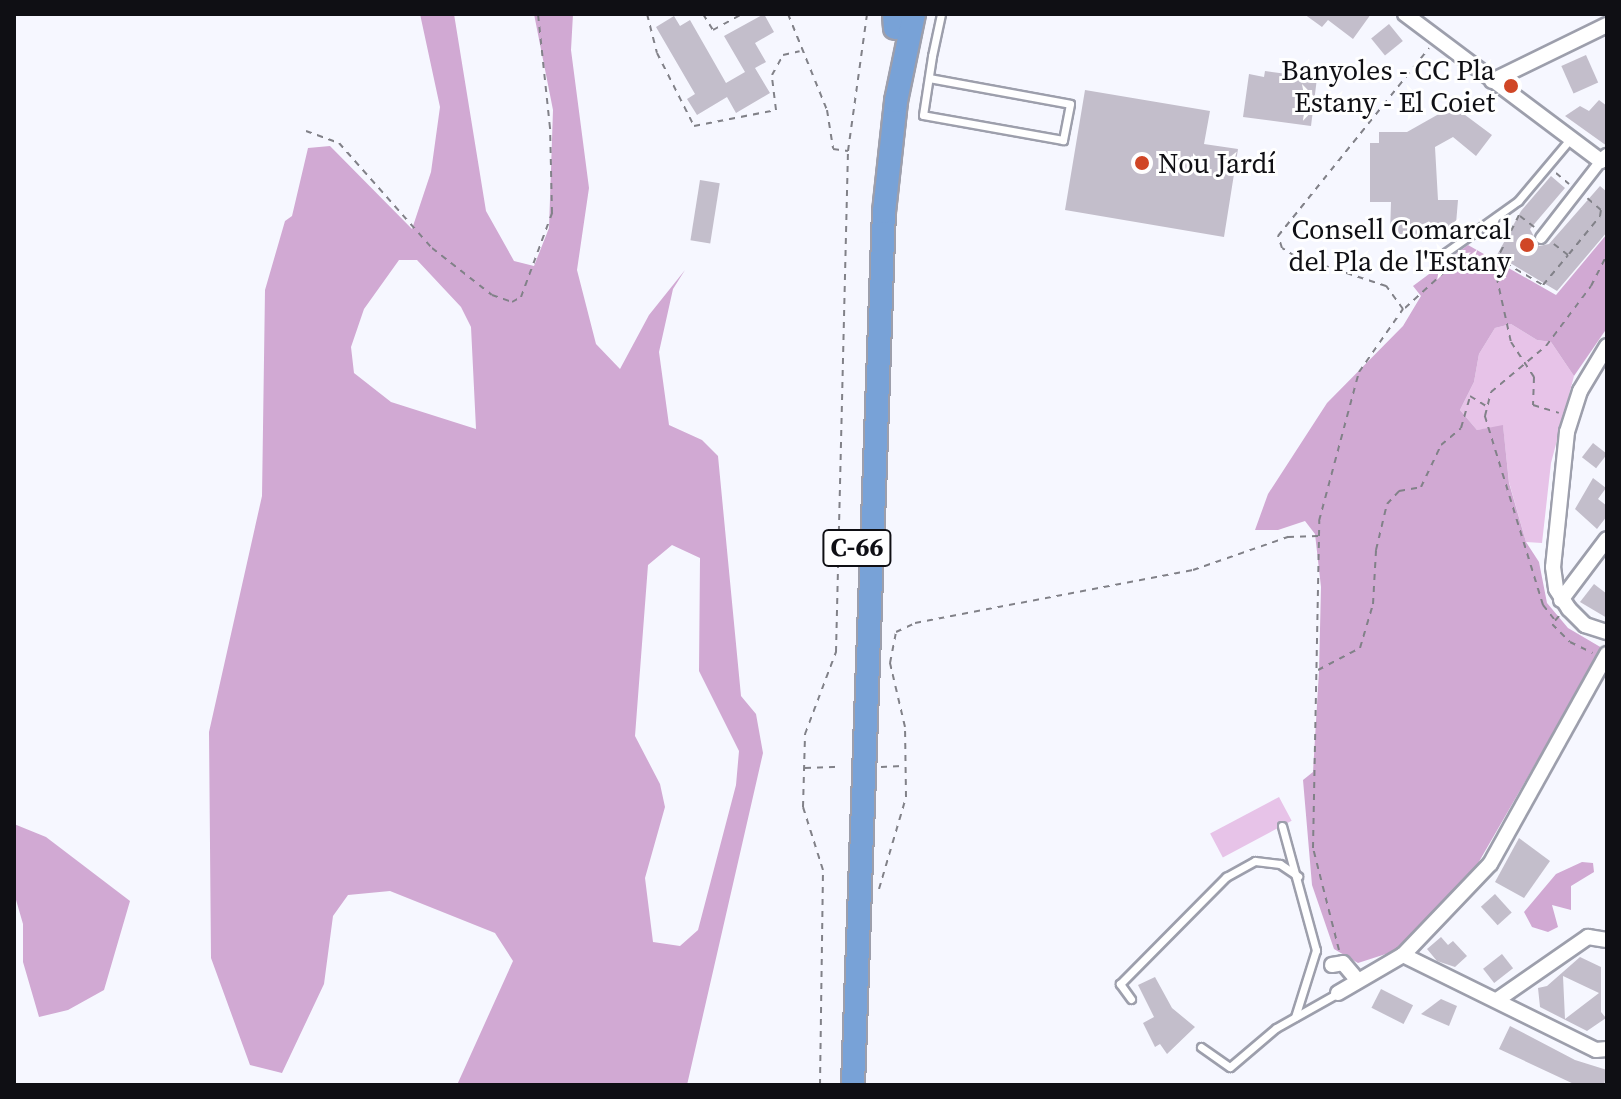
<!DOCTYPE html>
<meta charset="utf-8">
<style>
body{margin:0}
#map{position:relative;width:1621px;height:1099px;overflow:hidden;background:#f6f7ff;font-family:"Source Serif 4",serif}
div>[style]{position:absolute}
.green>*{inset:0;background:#e7c3e8;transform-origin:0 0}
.forest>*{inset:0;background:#d1a9d3}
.building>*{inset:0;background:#c3becb;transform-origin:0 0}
.path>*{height:2px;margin-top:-1px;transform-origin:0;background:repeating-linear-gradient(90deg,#818188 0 6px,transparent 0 12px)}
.roads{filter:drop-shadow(2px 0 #9d9fac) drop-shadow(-2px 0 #9d9fac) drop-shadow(0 2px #9d9fac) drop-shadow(0 -2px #9d9fac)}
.service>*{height:7px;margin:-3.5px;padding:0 3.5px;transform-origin:3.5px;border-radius:3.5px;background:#fff}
.pedestrian>*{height:10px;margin:-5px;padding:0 5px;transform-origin:5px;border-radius:5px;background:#fff}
.minor>*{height:14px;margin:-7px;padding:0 7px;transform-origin:7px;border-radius:7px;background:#fff}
.trunk>*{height:22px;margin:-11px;padding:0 11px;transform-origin:11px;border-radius:11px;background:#78a2d7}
.dots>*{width:22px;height:22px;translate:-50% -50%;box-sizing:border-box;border:4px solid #fff;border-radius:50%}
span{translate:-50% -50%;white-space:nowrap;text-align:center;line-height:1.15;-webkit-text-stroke:6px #fff;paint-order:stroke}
.shield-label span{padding:2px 6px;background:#fff;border:2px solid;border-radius:6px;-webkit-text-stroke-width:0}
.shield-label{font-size:26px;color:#0f0f14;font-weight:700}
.poi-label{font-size:28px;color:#0f0f14}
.right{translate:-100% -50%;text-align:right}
.left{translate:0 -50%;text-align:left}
.frame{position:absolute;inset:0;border:16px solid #0f0f14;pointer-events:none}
</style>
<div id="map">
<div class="green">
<div style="clip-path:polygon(1511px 324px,1537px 340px,1551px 342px,1574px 376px,1551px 463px,1542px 543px,1526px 542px,1509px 482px,1503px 426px,1477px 430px,1460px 410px,1474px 382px,1479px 354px,1495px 328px)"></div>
<div style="left:1279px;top:797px;width:27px;height:78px;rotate:62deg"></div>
</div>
<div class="forest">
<div style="clip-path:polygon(evenodd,420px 14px,454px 14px,486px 211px,514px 261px,534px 266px,549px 228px,553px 110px,534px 14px,573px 14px,571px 50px,589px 188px,577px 270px,596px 344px,620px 369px,649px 315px,685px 270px,673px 289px,659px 352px,669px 425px,702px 440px,718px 456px,741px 696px,756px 714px,763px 753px,687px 1085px,457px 1085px,513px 961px,495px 933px,390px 891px,348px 895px,333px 916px,324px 984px,282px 1073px,250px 1065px,211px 958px,209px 732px,262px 496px,265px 290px,285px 221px,292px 216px,308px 148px,330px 146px,412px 229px,431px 172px,440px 107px,420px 14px,399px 260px,417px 260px,461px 307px,471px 327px,476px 429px,391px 402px,354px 373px,351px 347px,364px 309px,399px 260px,420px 14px,672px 545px,700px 558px,699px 671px,739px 751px,736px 785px,698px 930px,680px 946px,653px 942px,645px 878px,665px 807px,660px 784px,635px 736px,648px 565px,672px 545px)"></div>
<div style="clip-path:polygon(1607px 234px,1607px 328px,1574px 376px,1551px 342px,1537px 340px,1511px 324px,1495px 328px,1479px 354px,1474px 382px,1460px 410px,1477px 430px,1503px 425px,1509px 483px,1526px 542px,1539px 562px,1547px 603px,1568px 628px,1602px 648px,1473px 872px,1395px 951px,1358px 963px,1334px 949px,1312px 885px,1303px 780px,1313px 772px,1319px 671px,1321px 587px,1315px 534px,1305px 521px,1278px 530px,1255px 530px,1268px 494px,1327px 403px,1403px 326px,1421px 296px,1413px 286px,1468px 245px,1556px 295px)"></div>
<div style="clip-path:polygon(14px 824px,46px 837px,130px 901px,104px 990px,68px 1010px,39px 1017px,23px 962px,23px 924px,14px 893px)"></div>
<div style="clip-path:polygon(1582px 862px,1593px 863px,1594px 872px,1571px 886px,1571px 910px,1552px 905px,1558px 927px,1548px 932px,1532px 927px,1524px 912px,1556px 874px)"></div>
</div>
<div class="building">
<div style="clip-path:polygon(764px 14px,774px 32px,755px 43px,766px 62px,755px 68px,770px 93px,736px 113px,727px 97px,697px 115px,687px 99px,695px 94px,656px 27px,674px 16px,680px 26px,690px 20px,726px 83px,745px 72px,724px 36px)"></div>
<div style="clip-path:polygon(1304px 14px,1371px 14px,1353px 39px,1328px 20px,1322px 27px)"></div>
<div style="left:1389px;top:24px;width:22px;height:23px;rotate:51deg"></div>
<div style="left:1586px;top:55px;width:30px;height:27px;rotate:66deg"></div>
<div style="clip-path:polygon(1265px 71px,1317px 78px,1311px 126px,1243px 117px,1249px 74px,1264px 77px)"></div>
<div style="clip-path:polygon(1085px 90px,1210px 111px,1204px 144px,1238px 149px,1224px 237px,1065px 210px)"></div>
<div style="clip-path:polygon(1599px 100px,1607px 106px,1607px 146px,1565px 116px,1580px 106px,1589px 111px)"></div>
<div style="clip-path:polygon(1453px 106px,1492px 135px,1476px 156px,1453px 137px,1435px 147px,1438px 200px,1458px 200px,1455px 236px,1390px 234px,1391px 202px,1370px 202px,1370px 143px,1379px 143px,1379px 132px,1407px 132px)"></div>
<div style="clip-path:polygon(1551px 176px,1565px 188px,1530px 229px,1539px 246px,1549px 244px,1600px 186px,1607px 192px,1607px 232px,1557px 291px,1497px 255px,1521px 211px)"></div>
<div style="left:700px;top:180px;width:20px;height:61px;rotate:9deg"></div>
<div style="left:1593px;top:443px;width:18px;height:18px;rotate:38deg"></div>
<div style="clip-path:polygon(1593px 478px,1606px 488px,1598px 499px,1607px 506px,1607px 516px,1597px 529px,1575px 509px)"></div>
<div style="clip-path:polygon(1594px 584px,1607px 594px,1607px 618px,1580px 602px)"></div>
<div style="clip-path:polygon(1519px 838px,1550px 861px,1524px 898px,1495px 882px)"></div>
<div style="left:1495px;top:894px;width:25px;height:19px;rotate:48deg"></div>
<div style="clip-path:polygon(1441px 937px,1448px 945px,1453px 941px,1467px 956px,1455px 967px,1437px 961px,1427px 949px)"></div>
<div style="left:1502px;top:954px;width:18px;height:24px;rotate:52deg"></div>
<div style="clip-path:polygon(evenodd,1580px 957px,1601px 967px,1601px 1012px,1606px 1018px,1587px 1031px,1540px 1007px,1538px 988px,1547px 986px,1580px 957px,1563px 976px,1599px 993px,1565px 1019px,1563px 976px)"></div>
<div style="clip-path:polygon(1155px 977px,1172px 1008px,1195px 1027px,1167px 1054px,1160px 1044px,1155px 1047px,1143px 1023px,1154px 1017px,1138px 985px)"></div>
<div style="left:1381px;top:989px;width:36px;height:21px;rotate:27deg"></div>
<div style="clip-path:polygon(1441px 999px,1457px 1006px,1449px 1026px,1421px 1014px)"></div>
<div style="clip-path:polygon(1510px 1026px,1575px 1060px,1607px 1070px,1604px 1085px,1576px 1085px,1499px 1049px)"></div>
</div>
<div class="path">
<div style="left:647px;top:14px;width:40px;rotate:75.6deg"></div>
<div style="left:657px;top:53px;width:82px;rotate:63.1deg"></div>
<div style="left:694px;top:126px;width:84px;rotate:-11deg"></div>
<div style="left:776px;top:110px;width:35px;rotate:-97deg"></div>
<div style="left:772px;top:75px;width:23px;rotate:-61deg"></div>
<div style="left:783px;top:55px;width:17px;rotate:-13deg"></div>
<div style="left:683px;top:14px;width:4px"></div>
<div style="left:703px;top:14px;width:19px;rotate:58deg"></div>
<div style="left:713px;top:30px;width:33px;rotate:-29deg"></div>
<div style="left:788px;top:14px;width:104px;rotate:67.9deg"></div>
<div style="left:827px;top:110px;width:39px;rotate:81deg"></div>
<div style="left:833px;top:149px;width:15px;rotate:8deg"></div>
<div style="left:306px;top:131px;width:35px;rotate:20deg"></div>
<div style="left:339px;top:143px;width:140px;rotate:48.5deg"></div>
<div style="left:432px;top:248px;width:76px;rotate:38.1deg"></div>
<div style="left:492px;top:295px;width:21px;rotate:19deg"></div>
<div style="left:512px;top:302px;width:10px;rotate:-29deg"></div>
<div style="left:521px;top:297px;width:90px;rotate:-69.7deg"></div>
<div style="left:552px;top:213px;width:85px;rotate:-91.3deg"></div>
<div style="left:550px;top:128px;width:115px;rotate:-96deg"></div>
<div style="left:1556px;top:173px;width:17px;rotate:40deg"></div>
<div style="left:1519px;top:215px;width:56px;rotate:116.6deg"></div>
<div style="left:1494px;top:265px;width:79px;rotate:77.6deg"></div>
<div style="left:1511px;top:342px;width:42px;rotate:56.7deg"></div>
<div style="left:1534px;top:377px;width:28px;rotate:92deg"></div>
<div style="left:1533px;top:405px;width:27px;rotate:17deg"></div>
<div style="left:1520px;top:216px;width:18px;rotate:38deg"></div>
<div style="left:1569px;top:254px;width:49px;rotate:-50.8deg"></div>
<div style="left:1600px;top:216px;width:6px;rotate:-81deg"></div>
<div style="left:1601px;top:210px;width:18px;rotate:-139deg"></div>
<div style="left:1495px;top:257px;width:56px;rotate:30.3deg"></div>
<div style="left:1543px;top:285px;width:39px;rotate:-50deg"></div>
<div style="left:1568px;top:255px;width:18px;rotate:-142deg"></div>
<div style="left:1405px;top:308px;width:81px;rotate:-42.5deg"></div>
<div style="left:1559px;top:616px;width:11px;rotate:131deg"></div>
<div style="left:1552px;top:624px;width:25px;rotate:45deg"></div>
<div style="left:1570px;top:642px;width:25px;rotate:26deg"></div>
<div style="left:1554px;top:619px;width:18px;rotate:-128deg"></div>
<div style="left:1543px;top:605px;width:198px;rotate:-107.1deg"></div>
<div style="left:1485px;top:416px;width:25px;rotate:-76deg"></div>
<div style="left:1491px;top:392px;width:72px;rotate:-39.9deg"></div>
<div style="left:1546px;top:346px;width:75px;rotate:-53.1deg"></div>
<div style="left:1591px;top:286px;width:36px;rotate:-63deg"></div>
<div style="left:1318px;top:670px;width:47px;rotate:-27.6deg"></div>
<div style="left:1360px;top:648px;width:46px;rotate:-73.5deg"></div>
<div style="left:1373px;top:604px;width:54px;rotate:-86.8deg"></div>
<div style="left:1376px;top:550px;width:47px;rotate:-76.6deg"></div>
<div style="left:1387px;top:504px;width:18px;rotate:-47deg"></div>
<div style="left:1399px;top:491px;width:22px;rotate:-10deg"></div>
<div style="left:1421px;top:487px;width:47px;rotate:-64.5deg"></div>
<div style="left:1441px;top:445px;width:26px;rotate:-40deg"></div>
<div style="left:1461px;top:428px;width:33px;rotate:-74deg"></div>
<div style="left:1470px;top:396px;width:22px;rotate:32deg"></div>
<div style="left:881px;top:767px;width:21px;rotate:-3deg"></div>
<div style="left:805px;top:768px;width:35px;rotate:-2deg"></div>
<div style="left:879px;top:889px;width:96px;rotate:-73.6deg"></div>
<div style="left:906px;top:797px;width:70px;rotate:-90.8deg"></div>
<div style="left:905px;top:727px;width:66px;rotate:-103.2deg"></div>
<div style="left:890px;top:663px;width:32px;rotate:-79deg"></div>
<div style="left:896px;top:632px;width:21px;rotate:-25deg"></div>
<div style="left:915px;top:623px;width:283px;rotate:-10.8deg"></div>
<div style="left:1193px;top:570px;width:101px;rotate:-19.2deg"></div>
<div style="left:1288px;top:537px;width:30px;rotate:-2deg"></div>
<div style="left:1339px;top:950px;width:105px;rotate:-104.3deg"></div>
<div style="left:1313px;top:848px;width:327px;rotate:-88.9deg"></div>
<div style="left:1319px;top:521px;width:154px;rotate:-75deg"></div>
<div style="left:1359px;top:372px;width:77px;rotate:-55.1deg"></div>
<div style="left:1403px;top:309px;width:29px;rotate:-126deg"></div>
<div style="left:1386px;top:286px;width:96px;rotate:-161.8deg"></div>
<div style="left:1295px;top:256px;width:15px;rotate:-148deg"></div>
<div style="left:1282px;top:248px;width:13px;rotate:-108deg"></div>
<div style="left:1278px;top:236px;width:241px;rotate:-51.2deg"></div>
<div style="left:820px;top:1085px;width:215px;rotate:-89.2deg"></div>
<div style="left:823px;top:870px;width:66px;rotate:-107.6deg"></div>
<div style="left:803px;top:807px;width:73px;rotate:-88.4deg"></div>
<div style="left:805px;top:734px;width:88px;rotate:-69.3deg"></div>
<div style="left:836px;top:652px;width:501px;rotate:-88.63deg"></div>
<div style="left:848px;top:151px;width:138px;rotate:-82.1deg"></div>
</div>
<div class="roads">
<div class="service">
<div style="left:929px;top:78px;width:143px;rotate:10.4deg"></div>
<div style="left:1070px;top:104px;width:37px;rotate:101deg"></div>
<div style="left:1063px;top:140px;width:142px;rotate:-169.9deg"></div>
<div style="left:923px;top:115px;width:60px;rotate:-81.3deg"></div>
<div style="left:932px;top:56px;width:43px;rotate:-77.9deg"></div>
<div style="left:1445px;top:253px;width:90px;rotate:-35.5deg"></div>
<div style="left:1518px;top:201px;width:82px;rotate:-49.9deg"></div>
<div style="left:1282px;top:826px;width:129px;rotate:74.7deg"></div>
<div style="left:1316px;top:950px;width:70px;rotate:107.4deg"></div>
<div style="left:1131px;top:999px;width:19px;rotate:-126deg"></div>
<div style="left:1120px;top:984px;width:151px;rotate:-45.3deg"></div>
<div style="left:1226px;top:877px;width:33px;rotate:-29deg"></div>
<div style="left:1255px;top:861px;width:25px;rotate:7deg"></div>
<div style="left:1280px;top:864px;width:22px;rotate:34deg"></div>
<div style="left:1201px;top:1047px;width:35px;rotate:35deg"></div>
<div style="left:1230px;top:1067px;width:60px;rotate:-40.3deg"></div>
<div style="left:1276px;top:1028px;width:71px;rotate:-29.4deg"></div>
</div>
<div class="pedestrian">
<div style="left:1541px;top:238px;width:98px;rotate:-52.1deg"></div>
</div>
<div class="minor">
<div style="left:1405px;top:14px;width:245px;rotate:36.9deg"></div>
<div style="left:1601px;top:161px;width:8px;rotate:-40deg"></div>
<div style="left:1492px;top:81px;width:128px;rotate:-26deg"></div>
<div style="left:1607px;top:346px;width:52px;rotate:121deg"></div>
<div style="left:1580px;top:391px;width:43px;rotate:107.6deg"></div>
<div style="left:1567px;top:432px;width:136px;rotate:95.9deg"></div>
<div style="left:1553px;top:567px;width:22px;rotate:82deg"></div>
<div style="left:1556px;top:589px;width:24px;rotate:57deg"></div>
<div style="left:1569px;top:609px;width:23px;rotate:45deg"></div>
<div style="left:1585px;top:625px;width:23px;rotate:18deg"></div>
<div style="left:1561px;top:600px;width:76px;rotate:-53deg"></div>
<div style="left:1607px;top:654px;width:240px;rotate:119.1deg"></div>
<div style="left:1490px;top:864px;width:126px;rotate:133.7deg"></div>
<div style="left:1403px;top:955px;width:215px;rotate:26.2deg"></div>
<div style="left:1596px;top:1050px;width:11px;rotate:-5deg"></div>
<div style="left:1332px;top:965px;width:11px;rotate:-10deg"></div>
<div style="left:1343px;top:963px;width:23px;rotate:50deg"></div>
<div style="left:1338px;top:993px;width:75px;rotate:-30.3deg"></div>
<div style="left:1497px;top:1000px;width:111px;rotate:-34.7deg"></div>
<div style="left:1588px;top:937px;width:19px;rotate:9deg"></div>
</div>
<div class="trunk">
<div style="left:894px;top:14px;width:14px;rotate:86deg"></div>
<div style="left:853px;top:1085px;width:874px;rotate:-87.97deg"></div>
<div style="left:884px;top:212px;width:112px;rotate:-83.8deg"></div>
<div style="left:896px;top:101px;width:89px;rotate:-78.3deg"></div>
</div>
</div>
<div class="dots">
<div style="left:1511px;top:86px;background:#d04626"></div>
<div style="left:1142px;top:163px;background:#d04626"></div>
<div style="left:1527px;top:245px;background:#d04626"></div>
</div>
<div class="shield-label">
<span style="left:857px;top:548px">C-66</span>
</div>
<div class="poi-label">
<span class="right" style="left:1495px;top:86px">Banyoles - CC Pla<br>Estany - El Coiet</span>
<span class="left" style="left:1158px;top:163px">Nou Jardí</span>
<span class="right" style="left:1511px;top:245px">Consell Comarcal<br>del Pla de l'Estany</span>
</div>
<div class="frame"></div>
</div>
